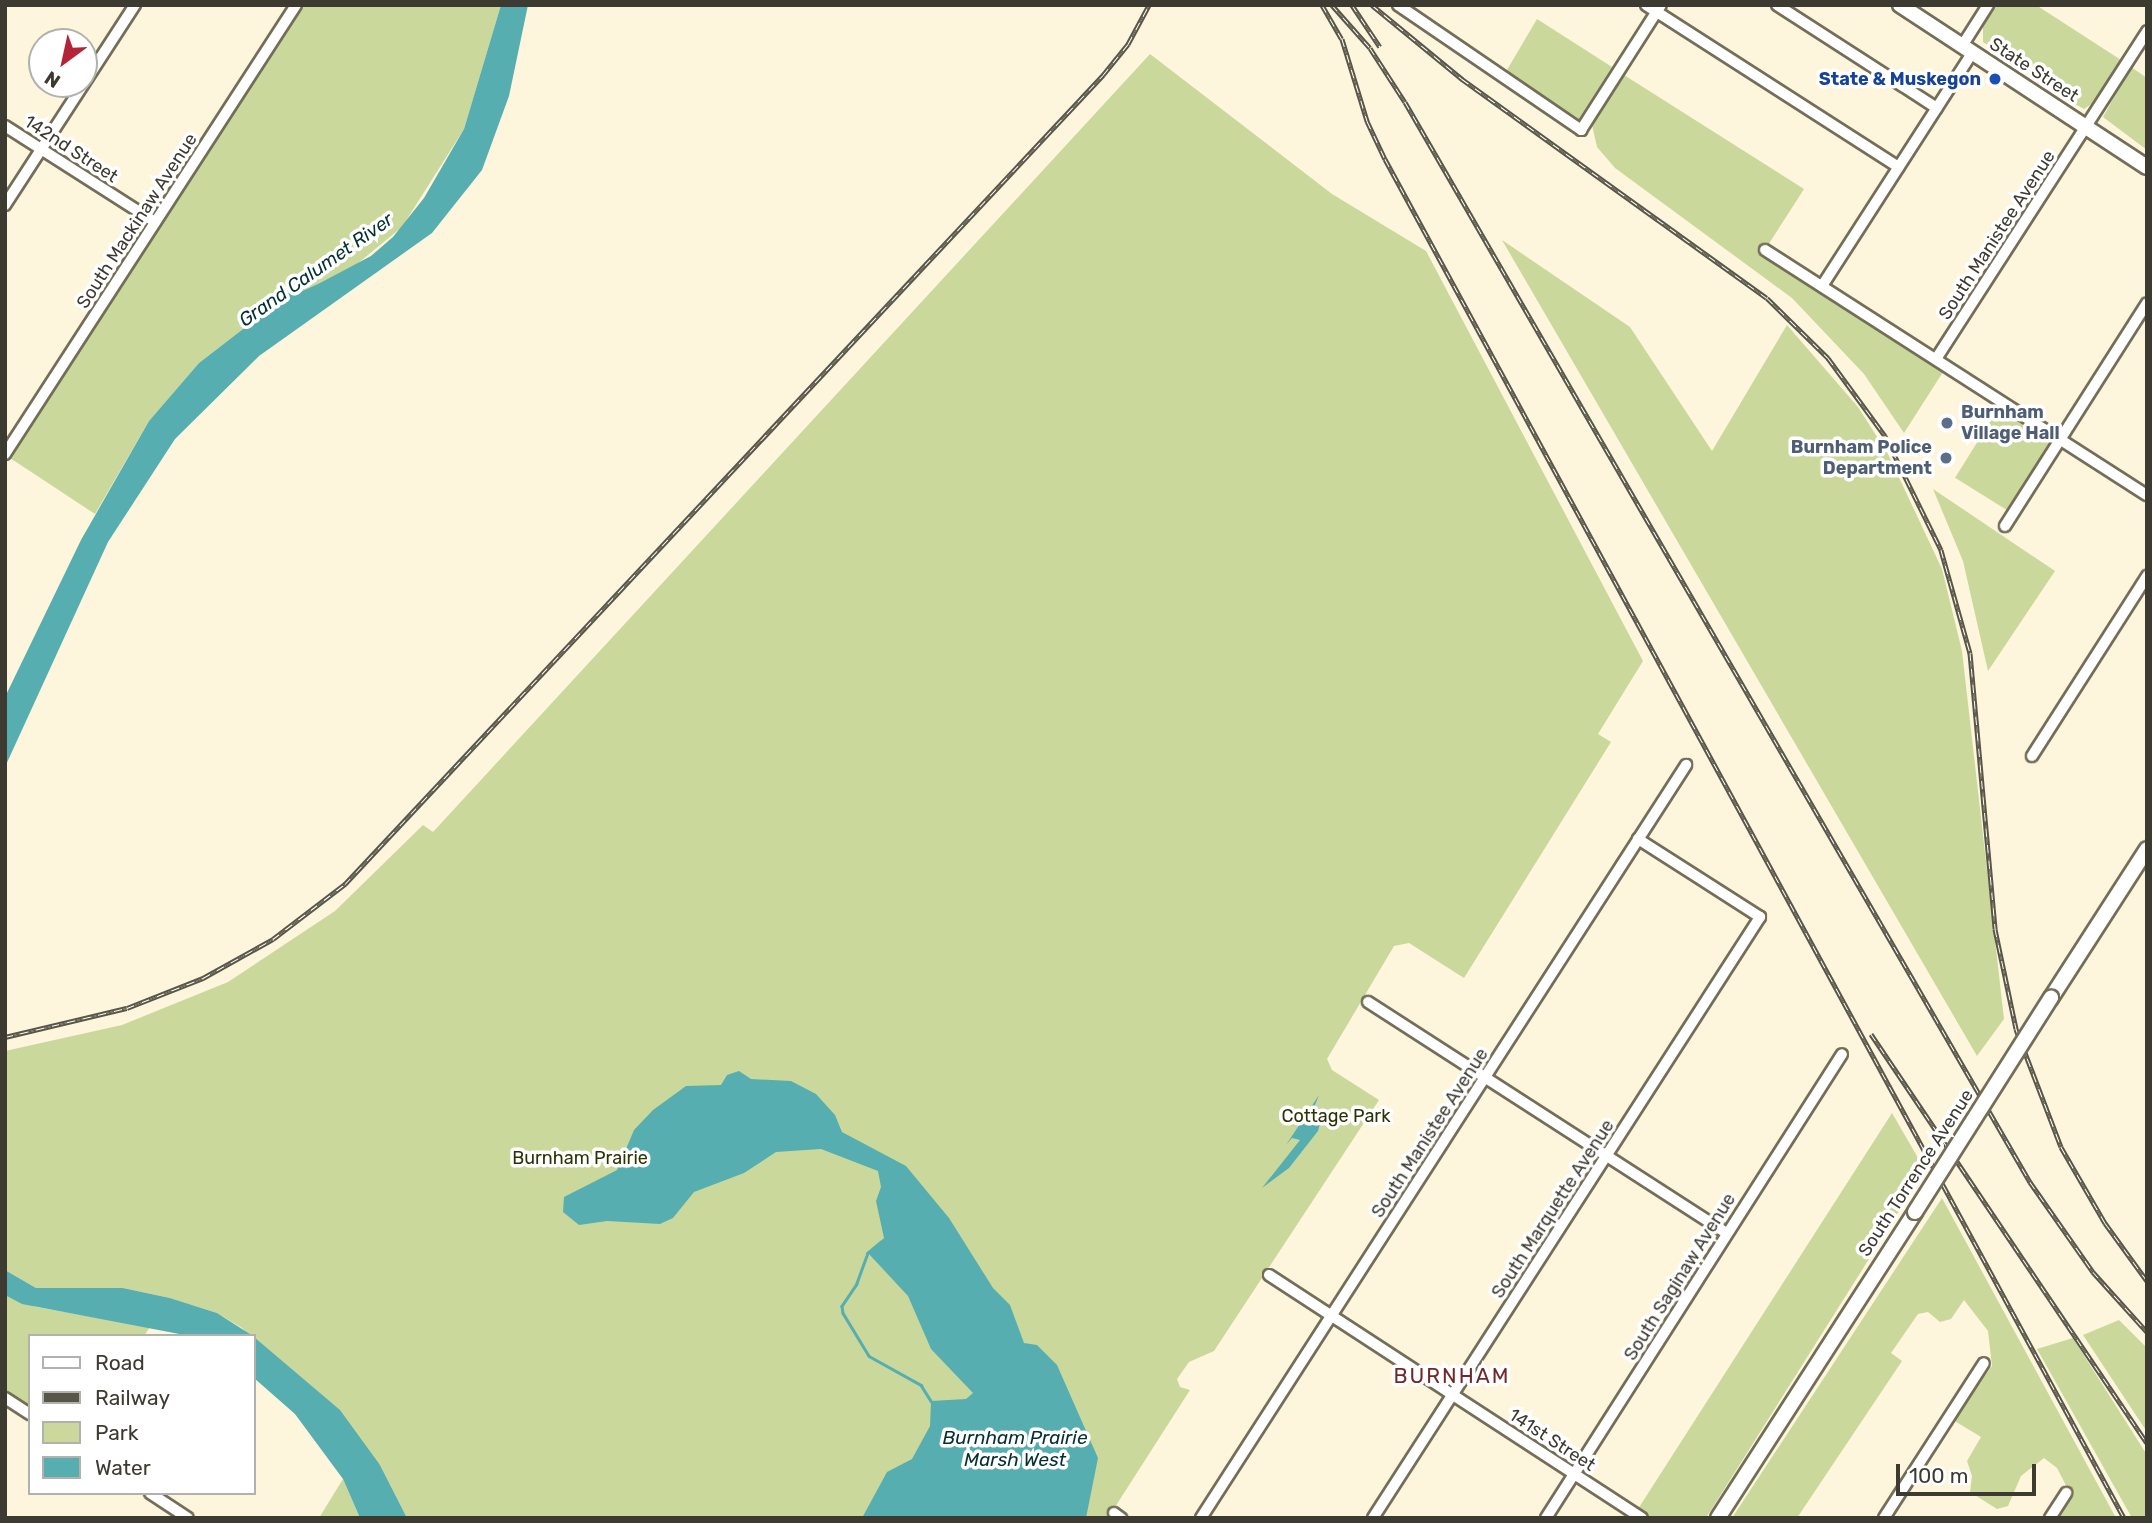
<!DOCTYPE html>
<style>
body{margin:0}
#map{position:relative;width:2152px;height:1523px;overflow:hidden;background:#fdf5dc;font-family:Rubik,sans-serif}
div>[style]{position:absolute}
.green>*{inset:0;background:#cad99b;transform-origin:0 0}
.water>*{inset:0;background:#57aeb1}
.stream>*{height:2.5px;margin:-1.25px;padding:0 1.25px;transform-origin:1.25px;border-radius:1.25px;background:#57aeb1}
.roads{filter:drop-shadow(2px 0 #746e58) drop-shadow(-2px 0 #746e58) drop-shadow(0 2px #746e58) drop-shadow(0 -2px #746e58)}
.street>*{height:10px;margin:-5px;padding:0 5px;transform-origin:5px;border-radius:5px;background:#fff}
.secondary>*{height:14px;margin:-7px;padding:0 7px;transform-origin:7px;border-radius:7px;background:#fff}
.rail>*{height:5px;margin-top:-2.5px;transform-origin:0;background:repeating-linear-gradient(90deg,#fff 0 8px,#585549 0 16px);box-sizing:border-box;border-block:2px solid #585549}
.bridges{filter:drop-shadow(2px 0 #746e58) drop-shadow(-2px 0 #746e58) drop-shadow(0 2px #746e58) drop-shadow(0 -2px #746e58)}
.secondary-bridge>*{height:14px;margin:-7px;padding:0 7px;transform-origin:7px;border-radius:7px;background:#fff}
.dots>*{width:19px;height:19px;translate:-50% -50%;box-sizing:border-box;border:4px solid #fff;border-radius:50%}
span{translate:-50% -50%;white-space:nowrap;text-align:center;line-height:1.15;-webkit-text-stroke:7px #fff;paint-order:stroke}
.street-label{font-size:18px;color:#3d3b31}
.transit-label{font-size:18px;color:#164399;font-weight:700}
.right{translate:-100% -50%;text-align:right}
.service-label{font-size:18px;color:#4e5e75;font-weight:700}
.left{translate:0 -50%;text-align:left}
.park-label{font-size:18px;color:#2a3303}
.water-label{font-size:19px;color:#043032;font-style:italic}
.quarter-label{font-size:21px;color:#6f292d;letter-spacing:2px}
.frame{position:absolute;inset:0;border:7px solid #3d3b31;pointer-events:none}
.legend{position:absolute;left:28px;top:1334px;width:228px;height:161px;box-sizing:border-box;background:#fff;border:2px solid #b1b1ad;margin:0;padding:9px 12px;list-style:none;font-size:21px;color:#3d3b31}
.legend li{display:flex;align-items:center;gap:14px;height:35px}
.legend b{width:35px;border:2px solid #b1b1ad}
.north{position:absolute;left:28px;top:28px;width:70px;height:70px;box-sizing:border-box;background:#fff;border:2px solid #b1b1ad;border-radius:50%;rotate:213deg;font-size:19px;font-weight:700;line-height:28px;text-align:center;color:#3d3b31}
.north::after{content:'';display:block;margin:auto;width:24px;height:32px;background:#b52339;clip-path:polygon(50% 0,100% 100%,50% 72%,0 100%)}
.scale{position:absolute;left:1896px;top:1464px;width:140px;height:32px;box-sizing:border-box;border:4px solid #3d3b31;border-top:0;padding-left:9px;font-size:21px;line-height:24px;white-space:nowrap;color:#3d3b31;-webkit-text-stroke:5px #fff;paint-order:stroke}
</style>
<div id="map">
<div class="green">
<div style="clip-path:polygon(304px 5px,501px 5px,464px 129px,402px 227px,357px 264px,303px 292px,281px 293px,265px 312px,199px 363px,149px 421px,95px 514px,10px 458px)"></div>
<div style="clip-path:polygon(1996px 5px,2036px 5px,2121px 60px,2093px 103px,2084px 109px,2075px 104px,1983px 42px,1983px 26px)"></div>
<div style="clip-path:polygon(1537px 19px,1612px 67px,1579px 119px,1571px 120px,1504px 75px)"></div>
<div style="clip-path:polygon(1150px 54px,1332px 194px,1426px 251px,1643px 661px,1598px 734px,1611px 742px,1464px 978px,1409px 943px,1394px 946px,1327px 1059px,1332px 1070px,1379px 1100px,1214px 1351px,1189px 1362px,1177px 1379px,1180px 1387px,1190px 1390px,1108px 1518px,407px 1518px,380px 1465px,242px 1328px,217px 1313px,170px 1298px,123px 1288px,36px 1288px,5px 1270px,5px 1051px,122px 1025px,228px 982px,335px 911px,423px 825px,433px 832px)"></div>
<div style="clip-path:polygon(2131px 67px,2147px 78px,2147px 150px,2103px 117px)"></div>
<div style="clip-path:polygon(1624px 75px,1804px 189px,1761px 256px,1943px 372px,1904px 433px,1864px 374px,1792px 298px,1615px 168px,1597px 147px,1592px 125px)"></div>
<div style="clip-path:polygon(1502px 240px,1630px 327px,1712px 451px,1787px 325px,1858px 407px,1888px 454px,1942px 569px,1962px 651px,2004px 1019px,1977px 1056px)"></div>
<div style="left:1998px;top:409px;width:62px;height:81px;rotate:32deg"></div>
<div style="clip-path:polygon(1933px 489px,2055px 571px,1988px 671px,1963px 561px)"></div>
<div style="clip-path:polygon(1892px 1113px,1925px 1170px,1706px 1518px,1651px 1518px,1638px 1509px)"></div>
<div style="clip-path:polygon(1942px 1198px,2116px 1518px,2058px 1518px,2071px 1495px,2057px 1468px,2044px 1458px,2021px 1476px,2008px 1506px,1997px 1509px,1970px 1492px,1972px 1476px,1967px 1461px,1981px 1437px,1953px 1420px,1992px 1366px,1988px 1331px,1964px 1300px,1951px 1319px,1940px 1322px,1928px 1312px,1918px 1314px,1891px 1353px,1902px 1361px,1797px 1518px,1732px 1518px)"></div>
<div style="clip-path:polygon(5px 1295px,36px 1307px,150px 1327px,144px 1336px,30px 1336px,30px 1410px,5px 1394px)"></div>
<div style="clip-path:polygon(2119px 1320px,2147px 1348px,2147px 1432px,2083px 1335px)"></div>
<div style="clip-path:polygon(2073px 1338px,2147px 1455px,2147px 1518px,2132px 1518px,2037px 1349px)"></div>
<div style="clip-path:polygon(343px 1479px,360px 1518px,319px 1518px)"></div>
</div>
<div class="water">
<div style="clip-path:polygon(501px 5px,528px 5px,509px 96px,482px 170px,432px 233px,259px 356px,175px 439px,108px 542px,5px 767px,5px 697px,81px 540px,149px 421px,199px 363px,265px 312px,281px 293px,298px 293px,318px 284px,371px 256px,393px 237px,424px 198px,464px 129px)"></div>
<div style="clip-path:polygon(739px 1071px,751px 1079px,791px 1081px,816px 1094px,835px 1115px,842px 1132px,906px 1166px,949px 1218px,993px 1288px,1010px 1305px,1024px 1343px,1037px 1345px,1057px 1365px,1098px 1458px,1086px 1518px,862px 1518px,887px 1472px,912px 1459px,930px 1426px,931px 1401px,966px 1399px,973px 1393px,931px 1349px,908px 1296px,868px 1253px,884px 1238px,876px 1201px,881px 1187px,878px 1171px,821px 1149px,776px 1152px,744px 1173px,694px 1192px,673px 1218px,660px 1224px,607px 1221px,579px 1225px,563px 1212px,564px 1197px,617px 1170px,634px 1130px,653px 1110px,686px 1086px,721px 1085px,727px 1075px)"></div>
<div style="clip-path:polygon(1319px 1095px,1315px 1105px,1321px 1120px,1318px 1131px,1289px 1168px,1262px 1188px,1300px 1140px,1292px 1138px,1286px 1145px)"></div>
<div style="clip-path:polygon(5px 1270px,36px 1288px,123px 1288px,170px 1298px,217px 1313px,253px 1336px,190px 1336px,22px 1304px,5px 1295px)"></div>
<div style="clip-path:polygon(254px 1337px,340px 1410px,380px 1465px,407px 1518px,360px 1518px,343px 1479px,295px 1414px,254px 1378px)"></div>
</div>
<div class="stream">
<div style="left:881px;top:1242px;width:17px;rotate:140deg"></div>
<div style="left:868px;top:1253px;width:33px;rotate:110deg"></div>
<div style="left:857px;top:1284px;width:27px;rotate:124deg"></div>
<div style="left:842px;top:1306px;width:7px;rotate:82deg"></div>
<div style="left:843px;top:1313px;width:50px;rotate:58.8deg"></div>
<div style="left:869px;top:1356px;width:60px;rotate:29.1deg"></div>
<div style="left:921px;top:1385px;width:19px;rotate:58deg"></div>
</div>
<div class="roads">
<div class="street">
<div style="left:1398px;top:5px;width:222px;rotate:34.3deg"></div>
<div style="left:1581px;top:130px;width:148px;rotate:-57.4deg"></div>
<div style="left:1646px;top:5px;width:300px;rotate:32.7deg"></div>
<div style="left:1777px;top:5px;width:190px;rotate:32.8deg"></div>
<div style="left:1962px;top:46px;width:49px;rotate:-57.6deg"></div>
<div style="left:5px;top:126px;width:178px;rotate:32.6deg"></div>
<div style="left:5px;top:205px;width:239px;rotate:-57deg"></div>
<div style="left:1765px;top:250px;width:454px;rotate:32.7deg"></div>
<div style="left:1822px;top:286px;width:277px;rotate:-57.2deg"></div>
<div style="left:1936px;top:359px;width:390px;rotate:-57.2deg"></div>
<div style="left:5px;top:454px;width:535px;rotate:-57.05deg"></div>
<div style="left:2005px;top:526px;width:264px;rotate:-57.5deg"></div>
<div style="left:2032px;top:756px;width:214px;rotate:-57.4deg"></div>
<div style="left:1368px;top:1002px;width:426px;rotate:32.8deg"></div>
<div style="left:1269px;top:1275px;width:445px;rotate:33.1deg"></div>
<div style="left:5px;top:1398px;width:30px;rotate:33deg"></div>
<div style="left:150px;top:1493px;width:45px;rotate:33.3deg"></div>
<div style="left:1114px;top:1513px;width:9px;rotate:36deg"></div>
<div style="left:1201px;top:1518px;width:896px;rotate:-57.21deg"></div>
<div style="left:1373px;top:1518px;width:715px;rotate:-57.22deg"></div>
<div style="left:1760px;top:917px;width:145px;rotate:-147.4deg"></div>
<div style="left:1546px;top:1518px;width:550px;rotate:-57.46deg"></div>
<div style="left:1884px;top:1518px;width:184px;rotate:-57.2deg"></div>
<div style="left:2050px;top:1518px;width:30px;rotate:-57deg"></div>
</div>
<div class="secondary">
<div style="left:1900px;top:5px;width:295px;rotate:33.3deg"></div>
<div style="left:2051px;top:998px;width:177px;rotate:-57.2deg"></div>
<div style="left:1718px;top:1518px;width:364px;rotate:-57.2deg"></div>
</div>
</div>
<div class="rail">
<div style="left:1322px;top:5px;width:39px;rotate:60deg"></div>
<div style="left:1342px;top:39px;width:86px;rotate:73deg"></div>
<div style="left:1367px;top:121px;width:42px;rotate:64.7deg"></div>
<div style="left:1385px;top:159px;width:1547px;rotate:61.46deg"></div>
<div style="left:1332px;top:5px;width:57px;rotate:48.5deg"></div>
<div style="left:1370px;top:48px;width:64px;rotate:57.1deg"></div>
<div style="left:1405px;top:102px;width:1248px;rotate:59.94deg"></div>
<div style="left:2030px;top:1182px;width:110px;rotate:55deg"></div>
<div style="left:2093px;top:1272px;width:81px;rotate:48deg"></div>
<div style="left:1352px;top:5px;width:50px;rotate:56.3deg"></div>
<div style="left:1372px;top:5px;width:117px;rotate:39.4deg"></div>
<div style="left:1462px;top:79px;width:375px;rotate:35.7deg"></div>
<div style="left:1767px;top:298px;width:86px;rotate:44.5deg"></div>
<div style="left:1828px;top:358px;width:97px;rotate:53.8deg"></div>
<div style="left:1885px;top:436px;width:127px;rotate:63.8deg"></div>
<div style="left:1941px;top:550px;width:107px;rotate:74.3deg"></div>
<div style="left:1970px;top:653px;width:277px;rotate:84.8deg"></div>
<div style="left:1995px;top:929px;width:102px;rotate:78.1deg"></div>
<div style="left:2016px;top:1029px;width:126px;rotate:69.1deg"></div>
<div style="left:2061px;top:1147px;width:88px;rotate:59.9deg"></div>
<div style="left:2105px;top:1223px;width:72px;rotate:54.1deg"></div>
<div style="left:1871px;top:1034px;width:493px;rotate:56deg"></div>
<div style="left:5px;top:1037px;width:125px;rotate:-13.4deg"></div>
<div style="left:127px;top:1008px;width:82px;rotate:-21.5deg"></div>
<div style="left:203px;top:978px;width:80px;rotate:-29.1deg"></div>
<div style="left:273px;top:939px;width:91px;rotate:-37.4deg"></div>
<div style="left:345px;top:884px;width:1109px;rotate:-46.86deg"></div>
<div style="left:1103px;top:75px;width:40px;rotate:-51deg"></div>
<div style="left:1128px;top:44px;width:44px;rotate:-61.7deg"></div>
</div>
<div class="bridges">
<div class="secondary-bridge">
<div style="left:1915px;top:1212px;width:254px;rotate:-57.6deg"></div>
</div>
</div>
<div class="dots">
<div style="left:1995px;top:79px;background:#1a4fb4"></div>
<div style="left:1947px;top:423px;background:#5c6f8a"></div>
<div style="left:1946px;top:458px;background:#5c6f8a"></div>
</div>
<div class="street-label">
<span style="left:2034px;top:70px;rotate:33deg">State Street</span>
<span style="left:71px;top:149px;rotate:33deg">142nd Street</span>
<span style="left:137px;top:221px;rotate:-57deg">South Mackinaw Avenue</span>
<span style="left:1997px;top:235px;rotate:-57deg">South Manistee Avenue</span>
<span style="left:1430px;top:1133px;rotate:-57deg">South Manistee Avenue</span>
<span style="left:1916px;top:1173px;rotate:-57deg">South Torrence Avenue</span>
<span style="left:1553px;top:1209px;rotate:-57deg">South Marquette Avenue</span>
<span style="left:1680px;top:1277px;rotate:-58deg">South Saginaw Avenue</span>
<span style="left:1552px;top:1440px;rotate:33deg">141st Street</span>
</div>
<div class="transit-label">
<span class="right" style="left:1981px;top:79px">State &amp; Muskegon</span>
</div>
<div class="service-label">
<span class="left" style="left:1961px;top:423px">Burnham<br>Village Hall</span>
<span class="right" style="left:1932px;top:458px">Burnham Police<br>Department</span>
</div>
<div class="park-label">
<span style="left:1336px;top:1116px">Cottage Park</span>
<span style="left:580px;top:1158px">Burnham Prairie</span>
</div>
<div class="water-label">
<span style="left:316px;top:270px;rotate:-35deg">Grand Calumet River</span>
<span style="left:1015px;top:1449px">Burnham Prairie<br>Marsh West</span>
</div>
<div class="quarter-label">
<span style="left:1452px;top:1376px">BURNHAM</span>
</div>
<div class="frame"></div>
<ul class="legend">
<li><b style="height:9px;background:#fff"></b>Road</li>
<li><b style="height:9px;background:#585549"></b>Railway</li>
<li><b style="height:19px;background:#cad99b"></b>Park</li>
<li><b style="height:19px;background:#57aeb1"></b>Water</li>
</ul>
<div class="north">N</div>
<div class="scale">100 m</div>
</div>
